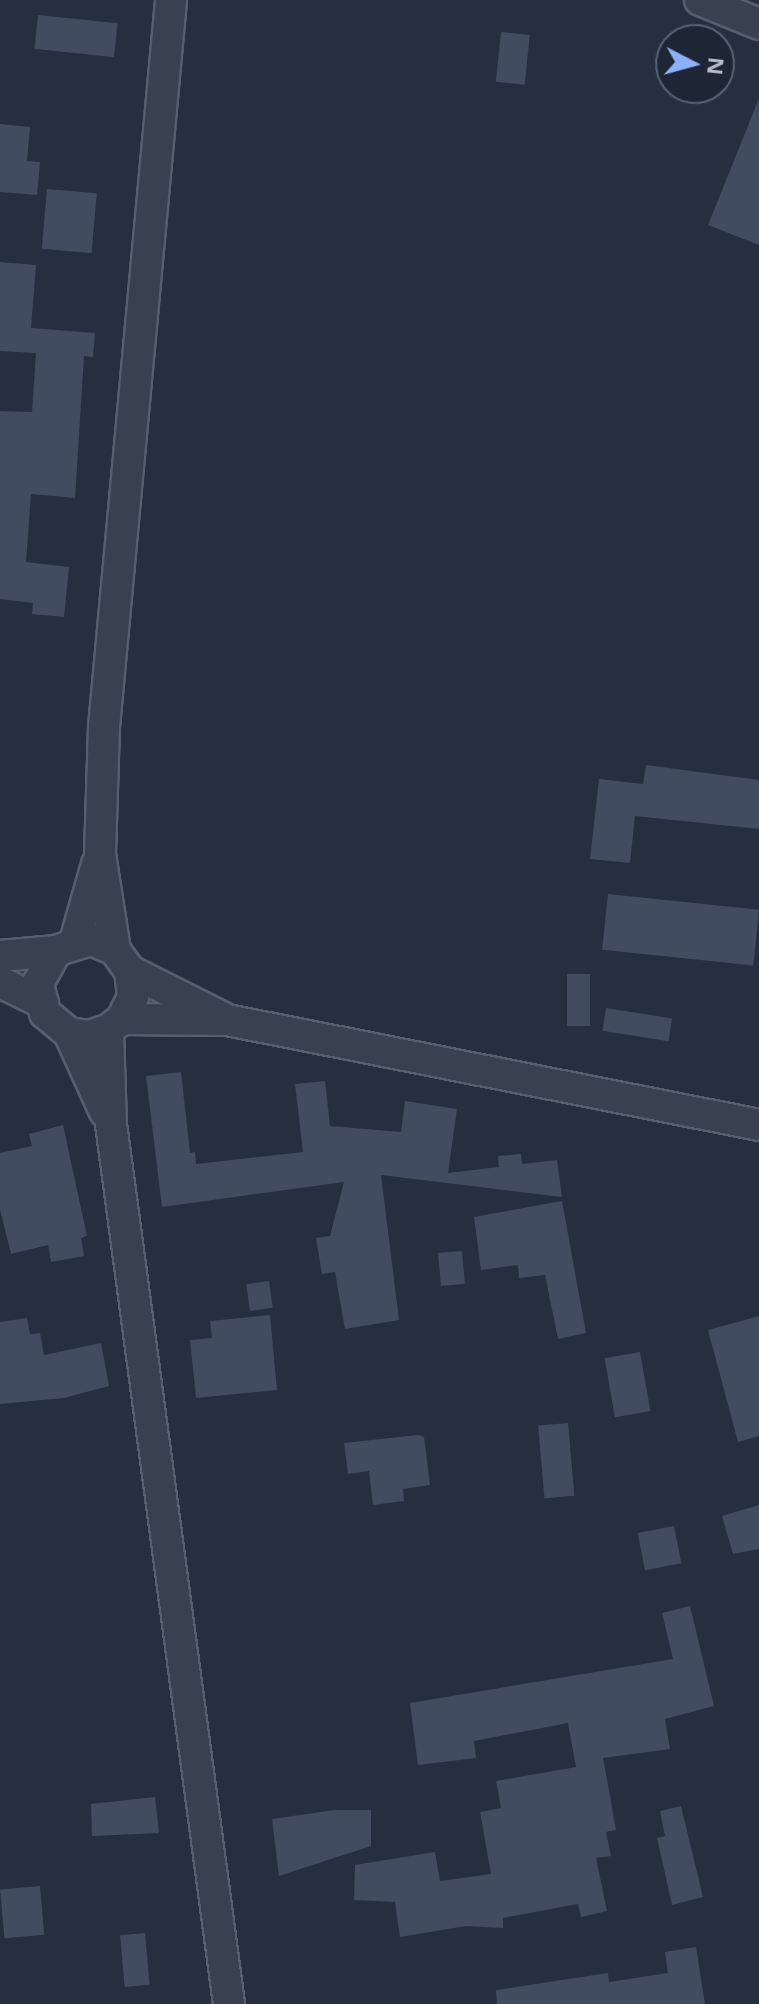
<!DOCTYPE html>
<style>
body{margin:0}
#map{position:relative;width:759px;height:2004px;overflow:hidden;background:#252f40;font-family:"Open Sans",sans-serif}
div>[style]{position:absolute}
.building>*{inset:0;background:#414c60;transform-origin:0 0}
.roads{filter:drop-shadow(2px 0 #575f6e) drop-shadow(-2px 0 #575f6e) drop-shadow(0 2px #575f6e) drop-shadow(0 -2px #575f6e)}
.minor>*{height:30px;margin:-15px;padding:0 15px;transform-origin:15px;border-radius:15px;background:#394150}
span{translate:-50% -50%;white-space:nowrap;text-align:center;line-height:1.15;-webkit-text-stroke:8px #1e2635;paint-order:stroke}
.north{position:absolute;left:655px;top:24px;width:80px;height:80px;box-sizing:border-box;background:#1e2635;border:2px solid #5b6271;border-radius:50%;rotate:96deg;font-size:22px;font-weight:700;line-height:32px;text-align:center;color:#b6bccb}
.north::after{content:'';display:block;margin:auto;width:28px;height:36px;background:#8cb0fa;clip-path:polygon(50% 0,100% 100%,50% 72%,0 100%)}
</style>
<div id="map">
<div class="building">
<div style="left:38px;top:15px;width:80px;height:34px;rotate:6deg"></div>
<div style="left:501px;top:32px;width:29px;height:50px;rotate:6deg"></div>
<div style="clip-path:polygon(758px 101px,759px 101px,759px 245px,708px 225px)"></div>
<div style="clip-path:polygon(0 124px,30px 127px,27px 161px,40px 162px,37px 195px,0 192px)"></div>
<div style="left:47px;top:189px;width:50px;height:60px;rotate:5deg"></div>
<div style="clip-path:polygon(0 262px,36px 265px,31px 328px,95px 333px,93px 357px,84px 356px,75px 498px,31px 494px,26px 562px,69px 567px,64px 617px,32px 614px,33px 603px,0 599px,0 411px,32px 412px,36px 353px,0 351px)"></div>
<div style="clip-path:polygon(646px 765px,759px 780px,759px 829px,635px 816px,630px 863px,590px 859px,599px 779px,643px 784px)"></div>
<div style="left:608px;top:894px;width:152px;height:56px;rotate:6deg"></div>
<div style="left:567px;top:974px;width:23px;height:52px"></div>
<div style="left:606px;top:1008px;width:67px;height:23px;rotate:9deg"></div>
<div style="clip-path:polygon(181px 1072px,190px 1153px,195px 1152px,196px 1164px,303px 1152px,295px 1084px,325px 1081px,330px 1126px,401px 1132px,405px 1101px,457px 1109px,448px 1173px,499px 1167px,498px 1156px,521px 1154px,522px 1164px,557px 1160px,562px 1197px,381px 1175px,399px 1320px,345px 1329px,335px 1272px,322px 1274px,316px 1238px,330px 1236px,344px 1182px,162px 1207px,146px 1076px)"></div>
<div style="clip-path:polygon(63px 1125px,87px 1236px,81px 1238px,84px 1256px,51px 1262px,48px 1245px,11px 1254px,0 1209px,0 1153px,32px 1146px,29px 1134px)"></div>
<div style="clip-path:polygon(562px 1201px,586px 1333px,558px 1339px,545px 1275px,519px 1278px,518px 1265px,481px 1270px,474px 1217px)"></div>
<div style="left:462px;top:1251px;width:33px;height:24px;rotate:85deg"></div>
<div style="left:269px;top:1281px;width:27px;height:23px;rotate:82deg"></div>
<div style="clip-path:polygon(270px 1315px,277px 1390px,196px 1398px,190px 1340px,212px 1338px,210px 1321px)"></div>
<div style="clip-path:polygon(759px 1316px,759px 1436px,738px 1442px,708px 1330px)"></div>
<div style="clip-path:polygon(27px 1318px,30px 1334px,40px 1333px,44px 1355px,101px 1343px,109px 1386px,64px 1398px,0 1404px,0 1322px)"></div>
<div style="left:640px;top:1352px;width:60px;height:36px;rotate:80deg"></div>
<div style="left:568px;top:1423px;width:73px;height:30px;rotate:85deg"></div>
<div style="clip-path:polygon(418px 1435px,424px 1437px,430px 1485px,403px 1489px,404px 1501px,373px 1505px,369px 1471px,348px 1474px,344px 1443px)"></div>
<div style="clip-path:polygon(759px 1505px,759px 1549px,733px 1554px,722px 1516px)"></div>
<div style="left:674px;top:1526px;width:38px;height:37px;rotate:79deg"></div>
<div style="clip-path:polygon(690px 1606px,714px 1706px,665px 1719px,670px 1749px,603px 1758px,616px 1830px,606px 1832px,611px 1856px,596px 1858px,607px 1911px,581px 1917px,578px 1904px,503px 1918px,503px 1928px,466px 1926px,400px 1937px,395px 1902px,354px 1900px,355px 1865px,435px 1852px,440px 1881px,491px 1874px,480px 1812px,501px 1808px,496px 1781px,576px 1767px,568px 1723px,474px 1741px,476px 1758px,418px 1765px,410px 1703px,673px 1659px,662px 1613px)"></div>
<div style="clip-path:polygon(155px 1797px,159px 1833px,92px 1836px,91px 1804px)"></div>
<div style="clip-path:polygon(681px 1806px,703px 1897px,672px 1905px,657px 1838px,665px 1836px,660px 1811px)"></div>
<div style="clip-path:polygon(335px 1810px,371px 1810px,371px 1846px,279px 1876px,272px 1819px)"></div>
<div style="left:40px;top:1886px;width:49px;height:40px;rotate:85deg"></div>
<div style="left:145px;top:1933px;width:52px;height:25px;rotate:85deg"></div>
<div style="clip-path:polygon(696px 1947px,705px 2004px,497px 2004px,496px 1990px,608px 1973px,609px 1982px,668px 1973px,665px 1952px)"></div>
</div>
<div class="roads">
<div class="minor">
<div style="left:700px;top:0;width:64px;rotate:22.1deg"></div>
<div style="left:74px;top:945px;width:84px;rotate:-74.1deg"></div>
<div style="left:115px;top:950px;width:26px;rotate:-157deg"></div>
<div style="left:91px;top:940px;width:37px;rotate:163deg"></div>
<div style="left:56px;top:951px;width:37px;rotate:119deg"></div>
<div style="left:38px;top:983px;width:31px;rotate:77deg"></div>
<div style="left:45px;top:1013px;width:31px;rotate:40deg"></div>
<div style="left:69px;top:1033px;width:20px;rotate:9deg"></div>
<div style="left:89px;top:1036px;width:20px;rotate:-18deg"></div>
<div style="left:108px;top:1030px;width:18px;rotate:-38deg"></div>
<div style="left:122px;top:1019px;width:25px;rotate:-64deg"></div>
<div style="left:133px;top:996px;width:25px;rotate:-97deg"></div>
<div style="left:130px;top:971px;width:26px;rotate:-126deg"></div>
<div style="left:115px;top:950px;width:97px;rotate:-98.9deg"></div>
<div style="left:100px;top:854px;width:127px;rotate:-88.2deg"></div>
<div style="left:104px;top:727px;width:730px;rotate:-84.73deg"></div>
<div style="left:0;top:956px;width:56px;rotate:-5.1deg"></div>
<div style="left:130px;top:971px;width:103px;rotate:26.6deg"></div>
<div style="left:0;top:982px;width:48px;rotate:26deg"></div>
<div style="left:122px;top:1019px;width:105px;rotate:0.5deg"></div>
<div style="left:227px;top:1020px;width:542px;rotate:11.16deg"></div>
<div style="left:108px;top:1030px;width:94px;rotate:88.2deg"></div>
<div style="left:111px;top:1124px;width:888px;rotate:82.36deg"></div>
<div style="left:69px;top:1033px;width:87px;rotate:65.5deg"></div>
</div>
</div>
<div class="north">N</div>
</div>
